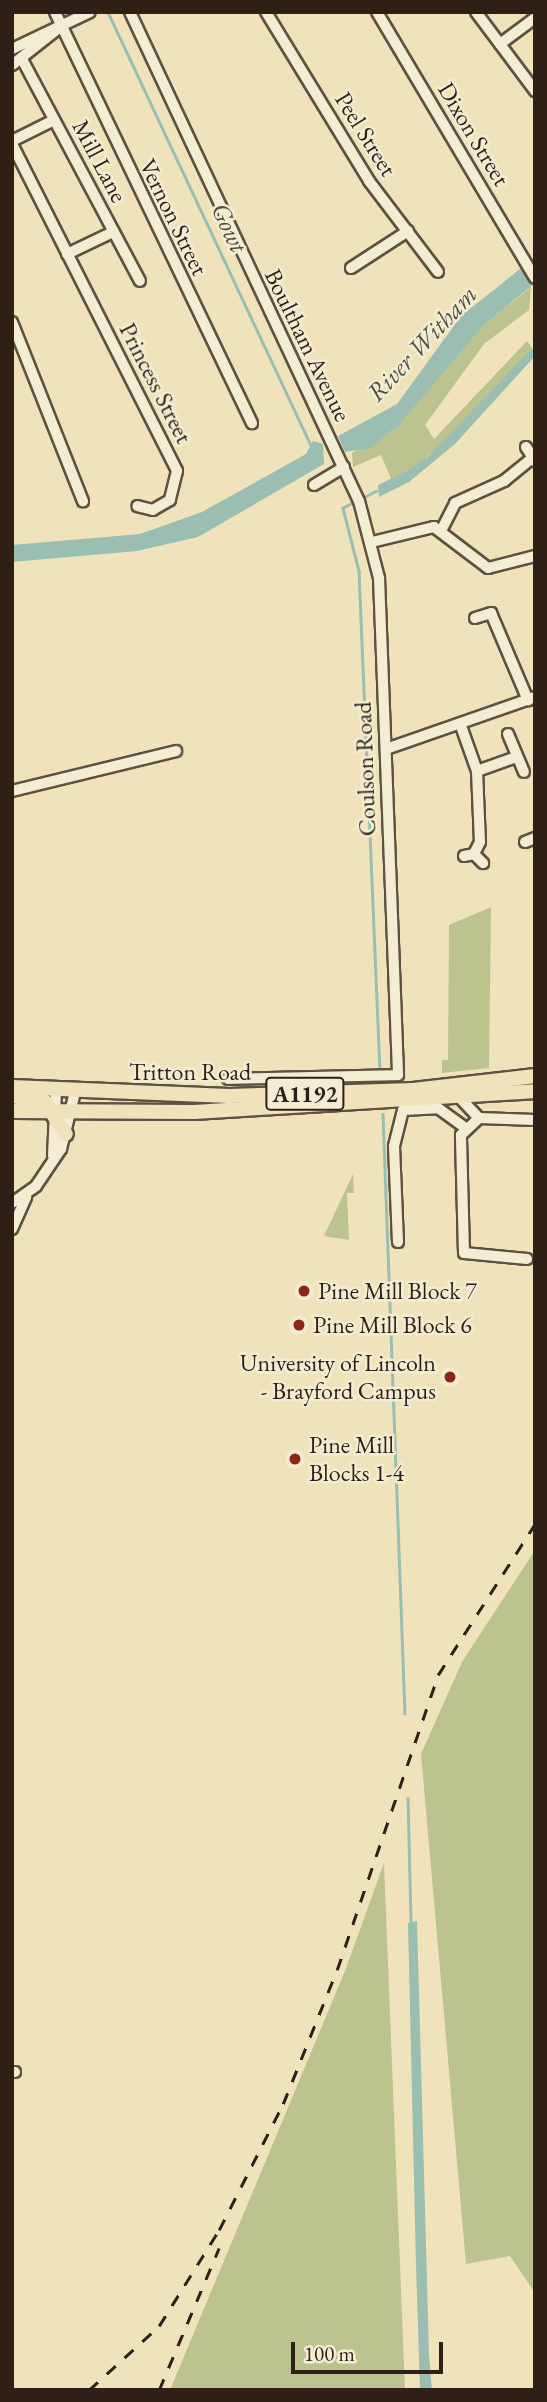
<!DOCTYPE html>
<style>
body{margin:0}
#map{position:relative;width:547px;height:2402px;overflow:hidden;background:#f0e3bc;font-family:"EB Garamond",serif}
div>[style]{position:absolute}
.green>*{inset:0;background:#bdc38e}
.water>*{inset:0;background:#9abeb1}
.stream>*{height:2.5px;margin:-1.25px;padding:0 1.25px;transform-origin:1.25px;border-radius:1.25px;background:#9abeb1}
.roads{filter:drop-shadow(2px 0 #5f5040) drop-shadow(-2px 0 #5f5040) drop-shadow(0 2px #5f5040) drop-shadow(0 -2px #5f5040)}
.minor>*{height:10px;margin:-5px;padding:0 5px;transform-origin:5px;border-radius:5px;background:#f5edd3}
.major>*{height:14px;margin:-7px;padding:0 7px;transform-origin:7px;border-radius:7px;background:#f0e3bc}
.rail>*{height:2.5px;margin-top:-1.25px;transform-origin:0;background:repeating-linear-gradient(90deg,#2f1f16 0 12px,transparent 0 24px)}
.dots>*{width:19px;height:19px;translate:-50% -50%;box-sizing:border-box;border:4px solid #f5edd3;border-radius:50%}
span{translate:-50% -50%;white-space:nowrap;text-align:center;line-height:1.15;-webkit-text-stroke:5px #f5edd3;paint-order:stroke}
.shield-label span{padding:2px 5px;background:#f5edd3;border:2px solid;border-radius:5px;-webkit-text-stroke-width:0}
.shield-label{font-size:23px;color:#2f1f16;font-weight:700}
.street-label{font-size:24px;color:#2f1f16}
.poi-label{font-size:24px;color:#2f1f16}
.left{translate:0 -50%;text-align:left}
.right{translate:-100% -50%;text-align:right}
.water-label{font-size:26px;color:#4f4f44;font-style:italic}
.frame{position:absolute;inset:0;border:14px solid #2f1f16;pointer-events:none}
.scale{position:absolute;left:291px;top:2342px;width:152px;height:32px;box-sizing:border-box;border:4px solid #2f1f16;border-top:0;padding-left:9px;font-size:21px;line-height:24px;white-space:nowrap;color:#2f1f16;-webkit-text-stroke:5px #f5edd3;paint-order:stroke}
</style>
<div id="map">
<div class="green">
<div style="clip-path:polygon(531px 287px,529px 310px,484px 344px,425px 425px,434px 439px,527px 341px,532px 348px,453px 434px,403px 478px,392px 481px,381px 455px,353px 467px,352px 453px,391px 432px,483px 326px)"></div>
<div style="clip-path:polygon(491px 907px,489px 1068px,442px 1073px,442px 1060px,448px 1060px,449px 925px)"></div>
<div style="clip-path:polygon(353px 1174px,354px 1193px,347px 1193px,349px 1240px,324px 1236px)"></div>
<div style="clip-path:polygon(535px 1550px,535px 2293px,510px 2256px,466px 2264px,421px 1754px,462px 1662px)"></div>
<div style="clip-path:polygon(384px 1863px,405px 2390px,170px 2390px,345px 1971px)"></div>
</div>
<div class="water">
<div style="clip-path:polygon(535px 257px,535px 283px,483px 326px,398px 426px,370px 448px,345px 452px,338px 436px,397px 404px,461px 316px)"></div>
<div style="clip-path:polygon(532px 348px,535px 356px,455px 444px,409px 482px,379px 497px,378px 485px,421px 464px)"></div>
<div style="clip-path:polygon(313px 441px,323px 444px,324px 464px,198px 537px,137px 551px,12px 562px,12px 545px,140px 534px,202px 512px,306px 454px)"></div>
<div style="clip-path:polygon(417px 1921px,429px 2354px,432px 2390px,420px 2390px,416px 2265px,408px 1923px)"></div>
</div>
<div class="stream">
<div style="left:108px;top:12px;width:479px;rotate:64.9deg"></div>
<div style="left:397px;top:480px;width:35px;rotate:-37deg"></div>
<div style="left:366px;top:496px;width:11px;rotate:-27deg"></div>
<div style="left:351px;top:504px;width:9px;rotate:153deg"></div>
<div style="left:343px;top:508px;width:65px;rotate:75.7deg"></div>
<div style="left:359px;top:571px;width:496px;rotate:87.6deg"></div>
<div style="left:383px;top:1114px;width:600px;rotate:87.9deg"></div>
<div style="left:408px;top:1798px;width:127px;rotate:88.6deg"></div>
</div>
<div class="roads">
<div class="minor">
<div style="left:55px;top:12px;width:456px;rotate:64.4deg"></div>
<div style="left:130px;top:12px;width:540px;rotate:64.91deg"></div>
<div style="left:359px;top:501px;width:80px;rotate:75.4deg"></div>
<div style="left:379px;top:578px;width:497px;rotate:87.8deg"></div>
<div style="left:398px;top:1075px;width:170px;rotate:178.7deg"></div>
<div style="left:266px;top:12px;width:198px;rotate:58.6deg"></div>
<div style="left:369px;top:181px;width:114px;rotate:52.8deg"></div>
<div style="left:377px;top:12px;width:309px;rotate:59.3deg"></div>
<div style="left:476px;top:12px;width:99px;rotate:53.2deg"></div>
<div style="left:500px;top:44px;width:44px;rotate:-36.6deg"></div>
<div style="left:12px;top:49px;width:86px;rotate:-25.4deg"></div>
<div style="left:23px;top:61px;width:249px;rotate:62deg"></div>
<div style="left:12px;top:65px;width:60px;rotate:-38.2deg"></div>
<div style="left:12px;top:141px;width:47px;rotate:-26.6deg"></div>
<div style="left:12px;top:144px;width:366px;rotate:63.2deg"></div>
<div style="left:177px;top:471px;width:30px;rotate:104deg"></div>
<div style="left:170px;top:500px;width:20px;rotate:150deg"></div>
<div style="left:153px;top:510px;width:16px;rotate:-166deg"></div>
<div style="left:67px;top:254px;width:51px;rotate:-25.6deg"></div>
<div style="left:351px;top:268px;width:68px;rotate:-33deg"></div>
<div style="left:12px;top:322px;width:193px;rotate:68.4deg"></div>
<div style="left:526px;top:447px;width:17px;rotate:57deg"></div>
<div style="left:314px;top:485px;width:35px;rotate:-31deg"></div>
<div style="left:442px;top:529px;width:29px;rotate:-63deg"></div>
<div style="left:455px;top:503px;width:54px;rotate:-24.2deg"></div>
<div style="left:504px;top:481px;width:33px;rotate:-39deg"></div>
<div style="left:372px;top:542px;width:64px;rotate:-13.6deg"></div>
<div style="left:434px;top:527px;width:68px;rotate:37.2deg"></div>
<div style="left:488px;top:568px;width:49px;rotate:-14.3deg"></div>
<div style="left:475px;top:618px;width:17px;rotate:-17deg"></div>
<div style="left:491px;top:613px;width:95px;rotate:67deg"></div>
<div style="left:461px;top:726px;width:48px;rotate:70.4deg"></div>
<div style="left:477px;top:771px;width:71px;rotate:87.6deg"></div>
<div style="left:480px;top:842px;width:13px;rotate:117deg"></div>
<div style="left:508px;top:734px;width:41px;rotate:67.2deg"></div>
<div style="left:386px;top:749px;width:158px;rotate:-19.2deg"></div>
<div style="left:477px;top:771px;width:41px;rotate:-19.7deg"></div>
<div style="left:12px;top:791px;width:169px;rotate:-13.7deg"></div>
<div style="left:525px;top:842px;width:11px;rotate:-22deg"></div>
<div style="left:464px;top:856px;width:10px;rotate:-11deg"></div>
<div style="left:474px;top:854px;width:13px;rotate:45deg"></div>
<div style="left:462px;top:1100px;width:25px;rotate:47deg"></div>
<div style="left:53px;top:1156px;width:65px;rotate:-87.4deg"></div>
<div style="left:12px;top:1203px;width:29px;rotate:-35deg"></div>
<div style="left:36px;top:1186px;width:45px;rotate:-56deg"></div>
<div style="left:61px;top:1149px;width:59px;rotate:-76.2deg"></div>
<div style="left:12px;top:1229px;width:35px;rotate:-66deg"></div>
<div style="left:398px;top:1242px;width:96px;rotate:-92.4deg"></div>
<div style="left:394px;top:1146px;width:37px;rotate:-76deg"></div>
<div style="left:403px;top:1110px;width:35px;rotate:-3deg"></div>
<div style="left:438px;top:1108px;width:34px;rotate:36deg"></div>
<div style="left:527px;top:1259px;width:63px;rotate:-174.6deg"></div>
<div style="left:464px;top:1253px;width:118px;rotate:-91.5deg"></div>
<div style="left:461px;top:1135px;width:25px;rotate:-43deg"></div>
<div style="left:479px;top:1118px;width:56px;rotate:2deg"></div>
<div style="left:12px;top:2072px;width:3px"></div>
</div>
<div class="major">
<div style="left:12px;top:1087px;width:217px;rotate:2.4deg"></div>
<div style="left:229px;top:1096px;width:184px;rotate:-1.9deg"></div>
<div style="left:413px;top:1090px;width:123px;rotate:-6.5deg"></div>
<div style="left:12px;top:1096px;width:34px;rotate:10deg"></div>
<div style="left:45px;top:1102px;width:38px;rotate:57deg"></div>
<div style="left:12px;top:1111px;width:182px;rotate:0.3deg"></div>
<div style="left:194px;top:1112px;width:342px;rotate:-3.5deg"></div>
</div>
</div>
<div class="rail">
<div style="left:89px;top:2390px;width:95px;rotate:-42.4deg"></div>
<div style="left:159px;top:2326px;width:113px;rotate:-58deg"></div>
<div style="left:219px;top:2230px;width:141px;rotate:-63.1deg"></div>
<div style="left:283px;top:2104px;width:144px;rotate:-68.1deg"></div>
<div style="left:337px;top:1970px;width:312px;rotate:-71.1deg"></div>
<div style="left:438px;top:1675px;width:179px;rotate:-57.3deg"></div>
<div style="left:159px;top:2390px;width:154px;rotate:-67.1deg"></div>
</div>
<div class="dots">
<div style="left:304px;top:1291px;background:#8f2418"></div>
<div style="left:299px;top:1325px;background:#8f2418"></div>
<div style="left:450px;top:1377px;background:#8f2418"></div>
<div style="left:295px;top:1459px;background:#8f2418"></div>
</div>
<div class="shield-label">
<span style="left:305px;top:1094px">A1192</span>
</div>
<div class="street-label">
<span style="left:366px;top:134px;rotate:58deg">Peel Street</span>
<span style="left:474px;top:134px;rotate:59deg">Dixon Street</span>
<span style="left:100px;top:161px;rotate:62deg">Mill Lane</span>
<span style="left:174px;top:217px;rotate:64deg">Vernon Street</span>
<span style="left:308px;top:345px;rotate:64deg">Boultham Avenue</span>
<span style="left:156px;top:383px;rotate:63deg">Princess Street</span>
<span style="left:365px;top:769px;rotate:-92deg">Coulson Road</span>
<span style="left:190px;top:1072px">Tritton Road</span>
</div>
<div class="poi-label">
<span class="left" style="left:318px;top:1291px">Pine Mill Block 7</span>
<span class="left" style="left:313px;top:1325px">Pine Mill Block 6</span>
<span class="right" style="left:436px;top:1377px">University of Lincoln<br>- Brayford Campus</span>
<span class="left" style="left:309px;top:1459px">Pine Mill<br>Blocks 1-4</span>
</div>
<div class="water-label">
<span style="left:229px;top:228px;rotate:65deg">Gowt</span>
<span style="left:422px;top:344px;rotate:-47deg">River Witham</span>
</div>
<div class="frame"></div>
<div class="scale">100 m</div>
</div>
